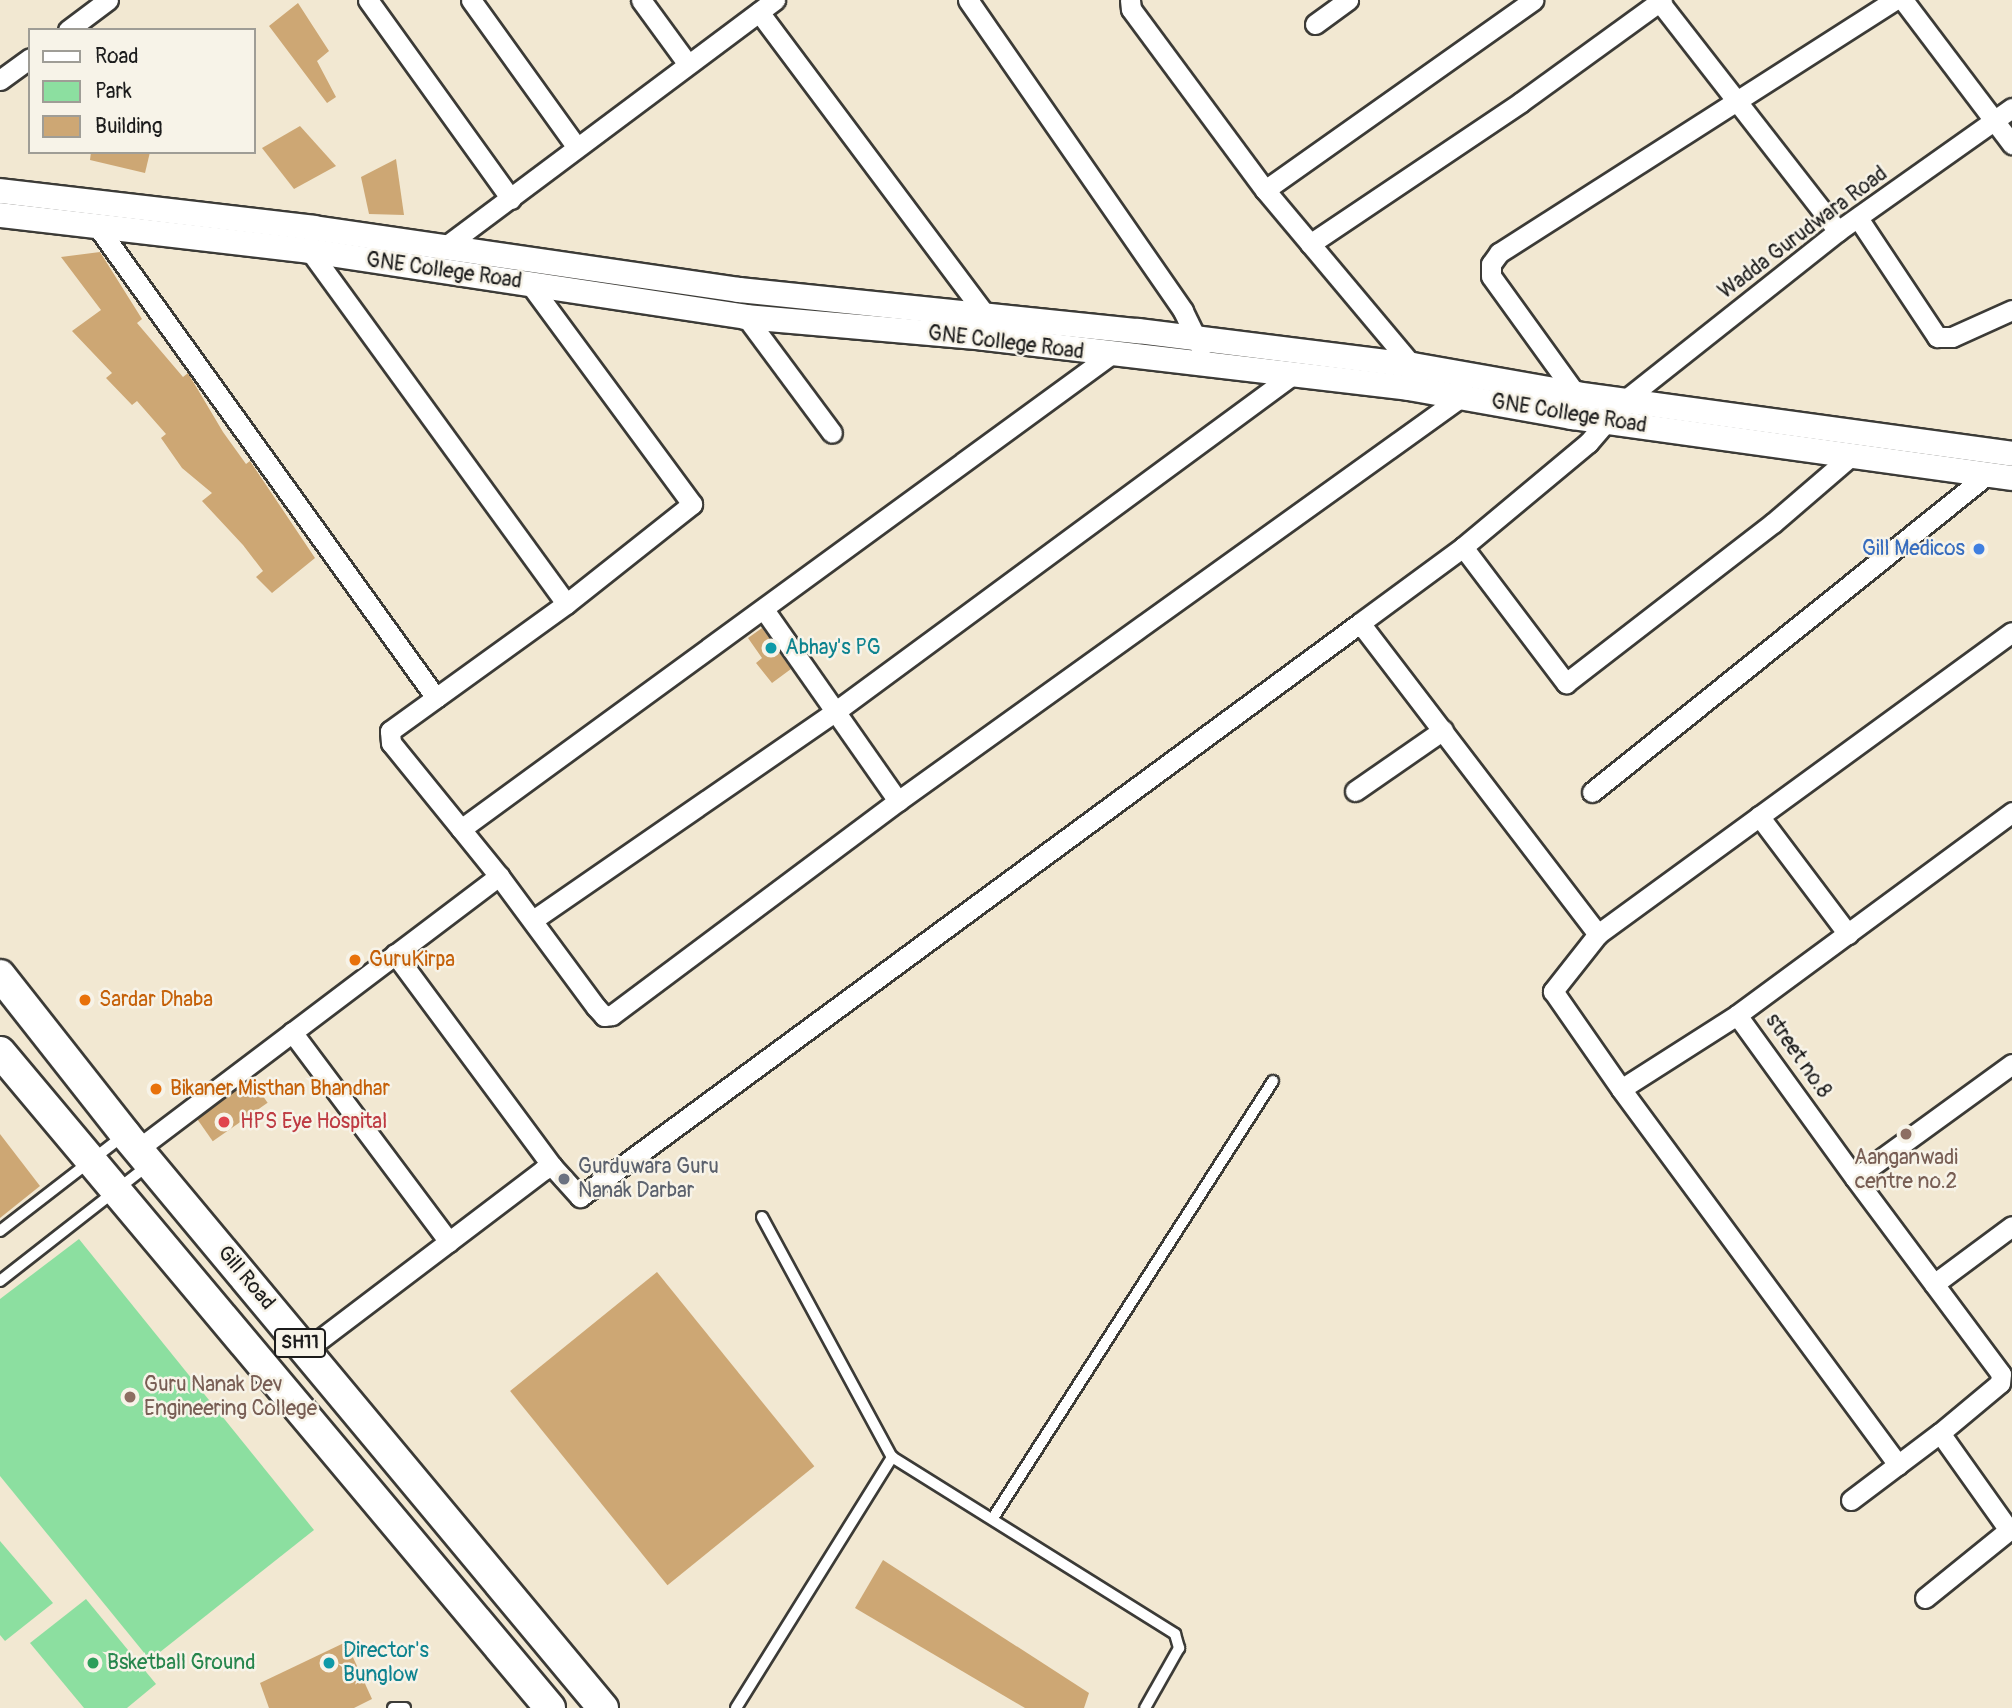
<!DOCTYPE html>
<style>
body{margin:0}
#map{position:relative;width:2012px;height:1708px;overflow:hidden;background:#f2e8d2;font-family:Pangolin,sans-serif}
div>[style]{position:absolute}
.green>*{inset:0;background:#8cdfa0}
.building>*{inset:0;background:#cda774;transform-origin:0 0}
.roads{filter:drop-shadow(2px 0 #3c3b37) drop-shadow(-2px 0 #3c3b37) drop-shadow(0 2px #3c3b37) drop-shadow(0 -2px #3c3b37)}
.service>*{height:10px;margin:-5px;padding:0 5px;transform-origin:5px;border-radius:5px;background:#fff}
.minor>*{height:19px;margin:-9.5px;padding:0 9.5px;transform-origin:9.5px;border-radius:9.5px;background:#fff}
.tertiary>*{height:24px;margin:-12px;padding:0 12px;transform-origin:12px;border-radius:12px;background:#fff}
.primary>*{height:30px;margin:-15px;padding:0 15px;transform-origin:15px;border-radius:15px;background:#fff}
.dots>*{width:19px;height:19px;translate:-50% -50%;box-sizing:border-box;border:4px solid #f7f3e8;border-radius:50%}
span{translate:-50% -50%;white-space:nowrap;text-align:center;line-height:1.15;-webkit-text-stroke:5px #f7f3e8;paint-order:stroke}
.shield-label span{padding:2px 5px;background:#f7f3e8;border:2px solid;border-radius:5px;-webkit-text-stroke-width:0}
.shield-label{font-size:19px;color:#1c1c1c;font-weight:700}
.street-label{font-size:21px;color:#1c1c1c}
.shop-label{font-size:21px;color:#366cbe}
.right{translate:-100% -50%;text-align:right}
.culture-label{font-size:21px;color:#0d838f}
.left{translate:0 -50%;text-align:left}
.food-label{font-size:21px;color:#c56008}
.health-label{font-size:21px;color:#be3a42}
.education-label{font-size:21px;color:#785e54}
.worship-label{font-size:21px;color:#5b616d}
.leisure-label{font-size:21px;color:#27864d}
.legend{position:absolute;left:28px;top:28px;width:228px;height:126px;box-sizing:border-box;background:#f7f3e8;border:2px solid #9f9d96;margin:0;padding:9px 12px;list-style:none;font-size:21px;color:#1c1c1c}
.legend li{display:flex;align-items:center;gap:14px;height:35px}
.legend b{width:35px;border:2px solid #9f9d96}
</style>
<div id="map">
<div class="green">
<div style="clip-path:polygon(79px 1239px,314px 1530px,150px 1660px,0 1476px,0 1299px)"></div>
<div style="clip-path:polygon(0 1541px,53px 1603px,5px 1641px,0 1635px)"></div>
<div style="clip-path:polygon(86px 1599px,156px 1684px,127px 1708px,84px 1708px,30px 1643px)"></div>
</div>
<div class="building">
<div style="clip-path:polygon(298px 3px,329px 51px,317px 61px,336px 97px,327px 103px,269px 26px)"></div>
<div style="clip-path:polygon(300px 126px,336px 166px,294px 189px,262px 148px)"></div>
<div style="clip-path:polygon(91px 152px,150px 152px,145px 173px,90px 160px)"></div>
<div style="clip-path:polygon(396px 159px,404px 215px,369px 214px,361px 177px)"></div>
<div style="clip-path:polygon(100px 252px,142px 319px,137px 323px,183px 377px,188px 373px,223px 432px,246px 464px,250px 461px,315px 558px,272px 593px,256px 577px,263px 571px,243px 545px,202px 501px,212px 493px,182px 468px,161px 438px,166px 434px,137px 401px,132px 405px,106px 378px,112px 373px,72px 331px,101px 310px,61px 257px)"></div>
<div style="clip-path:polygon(762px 628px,791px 669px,772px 683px,756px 663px,762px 658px,748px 638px)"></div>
<div style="left:251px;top:1079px;width:29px;height:67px;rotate:55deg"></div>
<div style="clip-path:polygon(0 1134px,40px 1186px,0 1218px)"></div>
<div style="left:657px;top:1272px;width:250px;height:189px;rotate:51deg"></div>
<div style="clip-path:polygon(883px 1560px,1089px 1693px,1084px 1708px,1025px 1708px,855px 1608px)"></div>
<div style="clip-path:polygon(346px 1642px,372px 1699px,354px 1708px,269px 1708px,260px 1683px)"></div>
</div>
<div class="roads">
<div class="service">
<div style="left:762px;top:1217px;width:273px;rotate:61.6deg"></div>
<div style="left:0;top:1231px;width:157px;rotate:-37.7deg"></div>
<div style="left:0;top:1281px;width:187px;rotate:-38deg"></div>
<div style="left:993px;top:1518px;width:519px;rotate:-57.35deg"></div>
<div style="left:393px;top:1708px;width:12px"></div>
<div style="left:736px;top:1708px;width:296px;rotate:-58.1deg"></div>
<div style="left:892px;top:1457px;width:334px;rotate:32deg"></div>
<div style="left:1175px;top:1634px;width:15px;rotate:74deg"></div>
<div style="left:1179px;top:1648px;width:69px;rotate:119.5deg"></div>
</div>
<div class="minor">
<div style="left:368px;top:0;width:245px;rotate:54.3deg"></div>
<div style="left:471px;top:0;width:180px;rotate:54.3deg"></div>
<div style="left:641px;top:0;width:78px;rotate:53.9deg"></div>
<div style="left:968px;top:0;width:378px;rotate:55.3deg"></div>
<div style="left:1183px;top:311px;width:41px;rotate:64.1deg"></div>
<div style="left:1130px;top:0;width:9px;rotate:84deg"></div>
<div style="left:1131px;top:9px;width:225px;rotate:53.5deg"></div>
<div style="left:1265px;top:190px;width:229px;rotate:50deg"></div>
<div style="left:1658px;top:0;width:293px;rotate:52.1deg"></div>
<div style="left:1903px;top:0;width:181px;rotate:52.9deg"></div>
<div style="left:759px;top:12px;width:379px;rotate:53.2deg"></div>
<div style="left:1315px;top:24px;width:41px;rotate:-36deg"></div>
<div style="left:68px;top:30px;width:50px;rotate:-36.9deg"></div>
<div style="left:0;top:80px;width:37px;rotate:-36deg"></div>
<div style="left:1265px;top:190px;width:329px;rotate:-35.3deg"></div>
<div style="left:1858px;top:218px;width:143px;rotate:56.4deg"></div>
<div style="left:1937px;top:337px;width:15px"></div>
<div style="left:1952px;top:337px;width:66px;rotate:-24.2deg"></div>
<div style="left:97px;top:226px;width:581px;rotate:54.31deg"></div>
<div style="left:1310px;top:244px;width:254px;rotate:-33.9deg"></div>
<div style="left:1521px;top:102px;width:174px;rotate:-35.9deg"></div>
<div style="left:442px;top:249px;width:416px;rotate:-36.8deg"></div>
<div style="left:310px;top:251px;width:436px;rotate:54deg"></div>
<div style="left:746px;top:317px;width:144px;rotate:53.4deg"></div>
<div style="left:1576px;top:394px;width:145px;rotate:-125.8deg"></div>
<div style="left:1491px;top:276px;width:12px;rotate:-90deg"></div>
<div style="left:1491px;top:264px;width:14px;rotate:-54deg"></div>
<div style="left:1499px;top:253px;width:469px;rotate:-32.6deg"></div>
<div style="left:1463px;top:547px;width:171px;rotate:52.9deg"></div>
<div style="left:1566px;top:683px;width:262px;rotate:-37.7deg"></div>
<div style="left:1773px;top:523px;width:104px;rotate:-40.7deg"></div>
<div style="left:765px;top:611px;width:232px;rotate:55deg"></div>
<div style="left:1360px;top:623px;width:128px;rotate:-36.4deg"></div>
<div style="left:1463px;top:547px;width:163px;rotate:-39.8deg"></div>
<div style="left:1588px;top:443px;width:57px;rotate:-49.3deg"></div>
<div style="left:1625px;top:400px;width:272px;rotate:-38.4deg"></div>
<div style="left:1838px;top:231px;width:213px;rotate:-35.3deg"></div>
<div style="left:1355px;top:791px;width:107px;rotate:-34.7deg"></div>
<div style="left:1592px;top:792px;width:508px;rotate:-38.77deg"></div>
<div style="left:1759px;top:816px;width:148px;rotate:53deg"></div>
<div style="left:461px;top:829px;width:111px;rotate:-129.1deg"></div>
<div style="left:391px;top:743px;width:12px;rotate:-95deg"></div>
<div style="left:390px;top:731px;width:217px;rotate:-35.8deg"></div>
<div style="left:566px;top:604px;width:161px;rotate:-38.4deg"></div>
<div style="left:692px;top:504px;width:275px;rotate:-126.4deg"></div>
<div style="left:499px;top:876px;width:60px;rotate:-129deg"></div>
<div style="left:461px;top:829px;width:804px;rotate:-36.14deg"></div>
<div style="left:533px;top:920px;width:368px;rotate:-34.6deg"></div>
<div style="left:836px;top:711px;width:566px;rotate:-36.38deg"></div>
<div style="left:1598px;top:934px;width:512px;rotate:-36.11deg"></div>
<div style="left:395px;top:954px;width:264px;rotate:53.5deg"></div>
<div style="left:1737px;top:1015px;width:342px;rotate:-36.4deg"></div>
<div style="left:292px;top:1032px;width:262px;rotate:53.2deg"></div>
<div style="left:1621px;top:1089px;width:467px;rotate:53.6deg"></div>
<div style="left:138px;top:1149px;width:453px;rotate:-37.1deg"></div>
<div style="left:499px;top:876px;width:163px;rotate:53.5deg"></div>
<div style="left:596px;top:1007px;width:12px;rotate:48deg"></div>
<div style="left:604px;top:1016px;width:8px;rotate:-7deg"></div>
<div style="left:612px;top:1015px;width:357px;rotate:-36.8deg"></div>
<div style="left:898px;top:801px;width:693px;rotate:-35.66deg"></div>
<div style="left:1461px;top:397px;width:7px;rotate:-90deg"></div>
<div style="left:1855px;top:1178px;width:244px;rotate:53.3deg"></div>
<div style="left:2001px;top:1374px;width:9px;rotate:96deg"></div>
<div style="left:2000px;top:1383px;width:78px;rotate:140.2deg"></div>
<div style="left:1940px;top:1433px;width:119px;rotate:54.6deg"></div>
<div style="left:2009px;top:1530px;width:108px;rotate:141deg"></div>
<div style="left:1934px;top:1284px;width:97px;rotate:-36.6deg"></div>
<div style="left:306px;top:1350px;width:298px;rotate:-37.2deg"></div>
<div style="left:543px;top:1170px;width:10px;rotate:-24deg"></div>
<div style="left:552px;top:1166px;width:42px;rotate:47.9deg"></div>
<div style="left:580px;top:1197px;width:968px;rotate:-36.35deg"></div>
<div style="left:1360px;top:623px;width:392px;rotate:52.6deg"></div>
<div style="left:1598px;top:934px;width:73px;rotate:128.3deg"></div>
<div style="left:1553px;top:991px;width:119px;rotate:55.2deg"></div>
<div style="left:1621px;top:1089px;width:138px;rotate:-32.5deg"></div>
<div style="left:1737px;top:1015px;width:201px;rotate:54.1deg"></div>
<div style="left:1855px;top:1178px;width:194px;rotate:-36deg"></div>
<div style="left:1851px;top:1500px;width:111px;rotate:-37deg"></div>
</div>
<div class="tertiary">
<div style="left:0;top:191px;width:316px;rotate:6.7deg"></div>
<div style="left:314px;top:228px;width:429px;rotate:8.3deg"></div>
<div style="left:739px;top:290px;width:401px;rotate:5.9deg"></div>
<div style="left:1138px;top:331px;width:276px;rotate:7.1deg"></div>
<div style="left:1412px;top:365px;width:167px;rotate:10deg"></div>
<div style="left:1576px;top:394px;width:440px;rotate:7.8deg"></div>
<div style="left:0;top:215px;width:312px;rotate:6.6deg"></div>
<div style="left:310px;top:251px;width:441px;rotate:8.6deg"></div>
<div style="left:746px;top:317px;width:239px;rotate:5deg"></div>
<div style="left:984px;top:338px;width:428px;rotate:6.7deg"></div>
<div style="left:1409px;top:388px;width:166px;rotate:10.1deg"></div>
<div style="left:1572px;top:417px;width:444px;rotate:7.9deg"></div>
</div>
<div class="primary">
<div style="left:0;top:975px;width:202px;rotate:51.8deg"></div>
<div style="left:125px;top:1134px;width:747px;rotate:50.21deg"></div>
<div style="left:0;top:1052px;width:856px;rotate:50.02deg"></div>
</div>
</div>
<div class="dots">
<div style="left:1979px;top:549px;background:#3f7fe0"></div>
<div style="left:771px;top:648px;background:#0f9aa8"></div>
<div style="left:355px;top:960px;background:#e8710a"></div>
<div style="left:85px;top:1000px;background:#e8710a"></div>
<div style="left:156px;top:1089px;background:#e8710a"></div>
<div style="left:224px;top:1122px;background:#e0444e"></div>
<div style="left:1906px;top:1134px;background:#8d6e63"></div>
<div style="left:564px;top:1179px;background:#6b7280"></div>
<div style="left:130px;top:1397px;background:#8d6e63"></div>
<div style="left:93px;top:1663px;background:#2e9e5b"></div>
<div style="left:329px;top:1663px;background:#0f9aa8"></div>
</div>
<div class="shield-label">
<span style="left:300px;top:1343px">SH11</span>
</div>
<div class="street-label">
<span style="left:1803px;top:233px;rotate:-37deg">Wadda Gurudwara Road</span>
<span style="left:444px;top:271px;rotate:8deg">GNE College Road</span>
<span style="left:1006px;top:343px;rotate:7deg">GNE College Road</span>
<span style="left:1569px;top:414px;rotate:9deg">GNE College Road</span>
<span style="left:1798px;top:1056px;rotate:55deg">street no.8</span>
<span style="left:246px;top:1278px;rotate:50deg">Gill Road</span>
</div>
<div class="shop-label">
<span class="right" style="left:1965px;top:549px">Gill Medicos</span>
</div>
<div class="culture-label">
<span class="left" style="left:785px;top:648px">Abhay's PG</span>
<span class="left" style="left:343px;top:1663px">Director's<br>Bunglow</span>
</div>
<div class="food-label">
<span class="left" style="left:369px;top:960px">GuruKirpa</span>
<span class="left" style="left:99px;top:1000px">Sardar Dhaba</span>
<span class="left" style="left:170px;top:1089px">Bikaner Misthan Bhandhar</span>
</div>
<div class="health-label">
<span class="left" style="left:240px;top:1122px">HPS Eye Hospital</span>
</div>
<div class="education-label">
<span style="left:1906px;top:1170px">Aanganwadi<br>centre no.2</span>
<span class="left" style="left:144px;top:1397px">Guru Nanak Dev<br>Engineering College</span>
</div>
<div class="worship-label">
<span class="left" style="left:578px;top:1179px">Gurduwara Guru<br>Nanak Darbar</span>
</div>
<div class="leisure-label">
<span class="left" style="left:107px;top:1663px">Bsketball Ground</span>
</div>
<ul class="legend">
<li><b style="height:9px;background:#fff"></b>Road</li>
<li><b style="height:19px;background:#8cdfa0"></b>Park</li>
<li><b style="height:19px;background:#cda774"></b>Building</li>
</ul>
</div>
